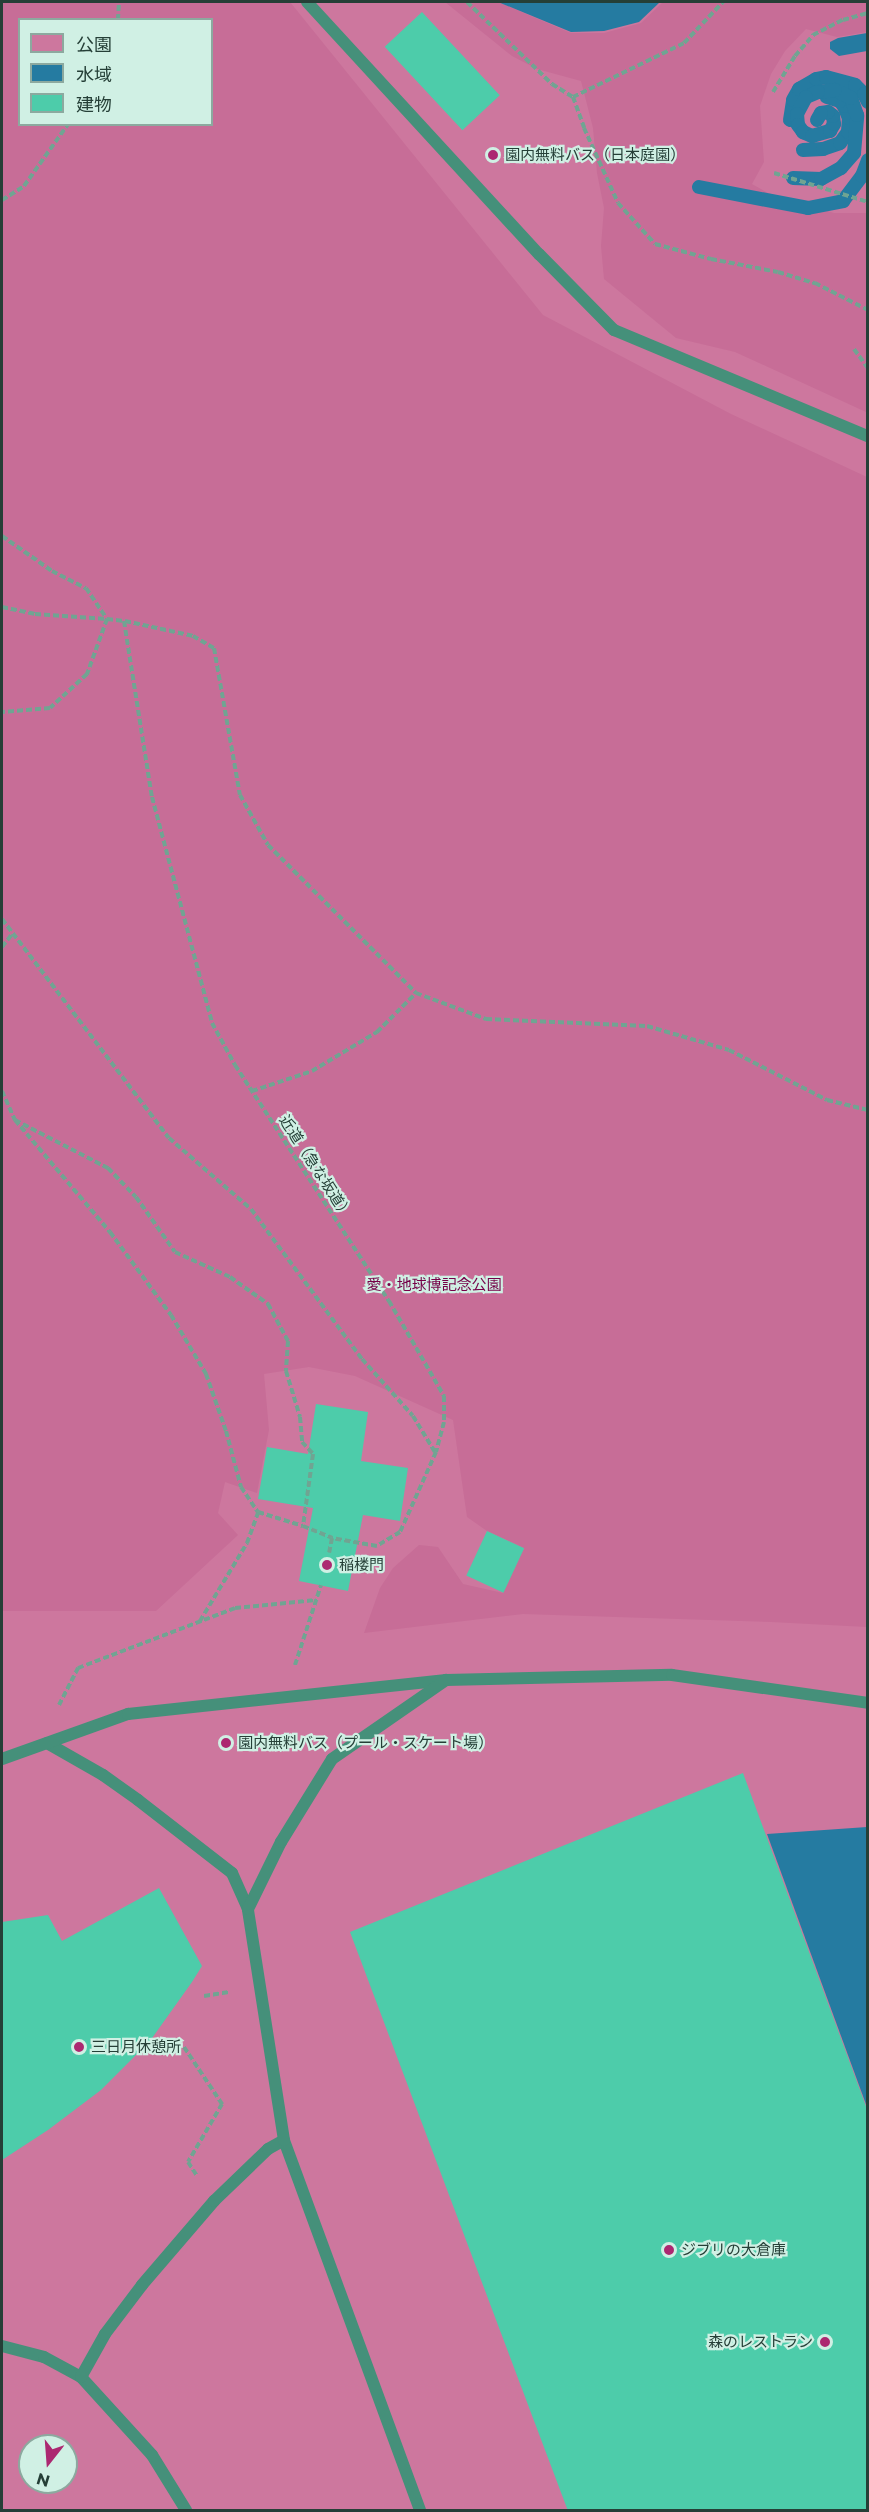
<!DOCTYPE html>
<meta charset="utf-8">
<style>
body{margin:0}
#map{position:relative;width:869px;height:2512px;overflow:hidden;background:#96d7c1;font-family:Montserrat,"Noto Sans JP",sans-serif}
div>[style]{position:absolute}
.green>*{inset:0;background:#cd779e}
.forest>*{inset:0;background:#c76d97}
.water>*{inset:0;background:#257ba1}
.stream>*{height:14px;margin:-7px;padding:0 7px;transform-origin:7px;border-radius:7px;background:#257ba1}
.building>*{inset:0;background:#4dccaa;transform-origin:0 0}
.path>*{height:4px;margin-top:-2px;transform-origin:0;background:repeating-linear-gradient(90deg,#70a492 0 6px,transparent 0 9px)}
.lane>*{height:12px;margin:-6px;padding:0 6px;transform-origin:6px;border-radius:6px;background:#45907a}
.dots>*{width:16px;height:16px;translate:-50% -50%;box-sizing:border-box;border:3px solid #d0f0e4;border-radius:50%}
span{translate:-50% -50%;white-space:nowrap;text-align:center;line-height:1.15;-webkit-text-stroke:4.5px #d0f0e4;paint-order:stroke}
.poi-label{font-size:15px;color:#253f37}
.left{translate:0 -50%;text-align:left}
.right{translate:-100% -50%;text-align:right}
.street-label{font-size:15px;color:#253f37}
.park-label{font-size:15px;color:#750048}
.frame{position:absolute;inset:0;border:3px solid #253f37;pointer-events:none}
.legend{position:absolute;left:18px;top:18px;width:195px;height:108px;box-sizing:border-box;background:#d0f0e4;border:2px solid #8ca99f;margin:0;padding:8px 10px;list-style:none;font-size:18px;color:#253f37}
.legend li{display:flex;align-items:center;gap:12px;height:30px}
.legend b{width:30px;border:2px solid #8ca99f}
.north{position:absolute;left:18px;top:2434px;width:60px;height:60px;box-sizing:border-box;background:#d0f0e4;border:2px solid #8ca99f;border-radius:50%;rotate:197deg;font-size:16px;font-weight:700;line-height:24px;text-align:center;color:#253f37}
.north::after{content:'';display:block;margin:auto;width:21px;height:27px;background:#ac2871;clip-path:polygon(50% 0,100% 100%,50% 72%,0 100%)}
</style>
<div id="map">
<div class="green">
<div style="clip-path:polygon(evenodd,2px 2px,867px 2px,867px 2510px,2px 2510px,2px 2px,20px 20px,212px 20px,212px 124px,20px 124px,20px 20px,2px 2px,30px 2446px,66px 2446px,66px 2482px,30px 2482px,30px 2446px)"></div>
</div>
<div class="forest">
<div style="clip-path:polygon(evenodd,2px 2px,290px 2px,543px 315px,731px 414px,867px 477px,867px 1627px,771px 1622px,523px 1614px,364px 1633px,380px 1588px,393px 1568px,419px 1545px,438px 1547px,463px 1584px,503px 1593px,524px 1548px,487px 1531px,467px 1517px,453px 1420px,355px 1376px,309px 1367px,264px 1374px,269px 1430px,257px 1493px,225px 1482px,218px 1513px,238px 1535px,156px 1611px,2px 1611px,2px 2px,20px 20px,212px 20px,212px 124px,20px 124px,20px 20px)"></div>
<div style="clip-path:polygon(445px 2px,498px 2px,571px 33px,604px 33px,641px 23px,663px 2px,867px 2px,867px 32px,837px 37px,806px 29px,785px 51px,771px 74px,760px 106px,764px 162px,752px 184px,768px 193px,834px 213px,867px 213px,866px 412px,735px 352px,676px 338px,604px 279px,601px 246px,604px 208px,597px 173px,593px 128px,581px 81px,537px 69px,512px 56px)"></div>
</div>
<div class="water">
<div style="clip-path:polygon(498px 2px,660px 2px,639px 22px,604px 31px,571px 32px)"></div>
<div style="clip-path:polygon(867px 33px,867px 51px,839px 56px,830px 49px,830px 42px,838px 38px)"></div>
<div style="clip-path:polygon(867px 1827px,868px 1827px,867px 2107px,767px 1834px)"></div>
</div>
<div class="stream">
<div style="left:790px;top:120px;width:20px;rotate:-81deg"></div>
<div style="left:793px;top:100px;width:13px;rotate:-61deg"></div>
<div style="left:799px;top:89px;width:20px;rotate:-30deg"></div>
<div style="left:816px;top:79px;width:10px;rotate:-11deg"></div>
<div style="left:826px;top:77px;width:30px;rotate:15deg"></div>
<div style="left:855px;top:85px;width:13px;rotate:45deg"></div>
<div style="left:864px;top:94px;width:9px;rotate:63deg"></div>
<div style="left:803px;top:150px;width:20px;rotate:-3deg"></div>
<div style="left:823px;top:149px;width:18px;rotate:-19deg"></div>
<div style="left:840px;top:143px;width:14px;rotate:-54deg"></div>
<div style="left:848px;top:132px;width:14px;rotate:-86deg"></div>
<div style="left:849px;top:118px;width:13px;rotate:-113deg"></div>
<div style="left:844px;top:106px;width:6px;rotate:-129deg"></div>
<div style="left:840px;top:101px;width:14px;rotate:-163deg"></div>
<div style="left:793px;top:178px;width:28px;rotate:2deg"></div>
<div style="left:821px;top:179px;width:23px;rotate:-29deg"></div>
<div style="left:841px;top:168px;width:20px;rotate:-49deg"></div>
<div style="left:854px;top:153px;width:38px;rotate:-85deg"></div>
<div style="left:857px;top:115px;width:18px;rotate:-109deg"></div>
<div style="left:851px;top:98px;width:18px;rotate:-153deg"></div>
<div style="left:835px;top:90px;width:17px;rotate:173deg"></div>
<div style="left:818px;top:92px;width:13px;rotate:157deg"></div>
<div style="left:806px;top:97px;width:19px;rotate:118deg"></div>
<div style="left:797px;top:114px;width:11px;rotate:85deg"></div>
<div style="left:798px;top:125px;width:9px;rotate:54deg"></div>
<div style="left:803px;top:132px;width:10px;rotate:24deg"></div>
<div style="left:812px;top:136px;width:19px;rotate:-16deg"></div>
<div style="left:830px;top:131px;width:8px;rotate:-60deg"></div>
<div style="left:834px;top:124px;width:8px;rotate:-97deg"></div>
<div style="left:833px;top:116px;width:6px;rotate:-141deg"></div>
<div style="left:828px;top:112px;width:7px;rotate:172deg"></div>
<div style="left:821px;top:113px;width:8px;rotate:120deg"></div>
<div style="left:699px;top:187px;width:111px;rotate:10.9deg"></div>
<div style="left:808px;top:208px;width:36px;rotate:-11deg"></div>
<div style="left:843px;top:201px;width:31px;rotate:-53deg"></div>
<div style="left:862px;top:176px;width:17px;rotate:-69deg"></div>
</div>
<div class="building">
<div style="left:422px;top:12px;width:114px;height:51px;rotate:47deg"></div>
<div style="clip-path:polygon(316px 1404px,368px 1412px,361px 1461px,408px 1468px,400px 1521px,363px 1515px,348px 1591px,299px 1581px,313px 1508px,258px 1499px,267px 1447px,308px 1454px)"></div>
<div style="left:487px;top:1531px;width:41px;height:49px;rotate:25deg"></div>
<div style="clip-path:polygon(743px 1773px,867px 2109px,867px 2511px,568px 2511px,350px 1932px)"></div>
<div style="clip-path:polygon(159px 1888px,202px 1966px,192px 1982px,150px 2041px,101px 2090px,48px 2130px,2px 2160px,2px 1922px,48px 1915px,62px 1941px)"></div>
</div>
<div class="path">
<div style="left:467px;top:2px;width:118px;rotate:44deg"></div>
<div style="left:552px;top:84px;width:25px;rotate:32deg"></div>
<div style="left:573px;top:97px;width:33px;rotate:70deg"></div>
<div style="left:584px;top:128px;width:82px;rotate:65.6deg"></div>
<div style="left:618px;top:203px;width:55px;rotate:47.9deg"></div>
<div style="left:655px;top:244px;width:58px;rotate:15deg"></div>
<div style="left:711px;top:259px;width:68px;rotate:11deg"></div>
<div style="left:778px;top:272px;width:39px;rotate:17deg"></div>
<div style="left:815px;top:283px;width:59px;rotate:27deg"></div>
<div style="left:118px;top:20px;width:18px;rotate:-87deg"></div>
<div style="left:773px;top:92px;width:42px;rotate:-58.6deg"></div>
<div style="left:795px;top:56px;width:28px;rotate:-49deg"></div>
<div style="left:813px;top:35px;width:34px;rotate:-27deg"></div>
<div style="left:843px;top:20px;width:26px;rotate:-16deg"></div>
<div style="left:573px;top:97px;width:123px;rotate:-25.9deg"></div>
<div style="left:684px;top:43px;width:57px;rotate:-46.4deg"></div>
<div style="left:774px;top:173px;width:98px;rotate:17.1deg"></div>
<div style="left:2px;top:200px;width:26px;rotate:-32deg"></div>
<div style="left:24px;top:186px;width:76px;rotate:-54.6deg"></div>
<div style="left:854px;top:349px;width:24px;rotate:54deg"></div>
<div style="left:2px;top:536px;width:61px;rotate:35deg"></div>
<div style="left:52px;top:571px;width:38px;rotate:27deg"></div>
<div style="left:86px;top:588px;width:37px;rotate:56deg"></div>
<div style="left:107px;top:619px;width:17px;rotate:7deg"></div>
<div style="left:124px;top:621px;width:178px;rotate:81deg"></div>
<div style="left:152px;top:797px;width:234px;rotate:75.1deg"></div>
<div style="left:212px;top:1023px;width:48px;rotate:61.3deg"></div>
<div style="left:235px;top:1065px;width:282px;rotate:56.9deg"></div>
<div style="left:389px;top:1301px;width:110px;rotate:59.9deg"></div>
<div style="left:444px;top:1396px;width:26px;rotate:90deg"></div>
<div style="left:444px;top:1422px;width:31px;rotate:105deg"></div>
<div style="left:436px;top:1452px;width:88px;rotate:114.2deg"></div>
<div style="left:400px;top:1532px;width:27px;rotate:149deg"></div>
<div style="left:377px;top:1546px;width:46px;rotate:-169.9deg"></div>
<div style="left:2px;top:607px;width:34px;rotate:12deg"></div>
<div style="left:35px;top:614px;width:72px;rotate:4deg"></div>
<div style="left:107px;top:619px;width:59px;rotate:110deg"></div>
<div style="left:87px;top:674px;width:50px;rotate:137.4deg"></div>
<div style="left:50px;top:708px;width:48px;rotate:175.2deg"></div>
<div style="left:125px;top:621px;width:70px;rotate:12.4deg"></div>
<div style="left:193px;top:636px;width:24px;rotate:30deg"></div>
<div style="left:214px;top:648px;width:149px;rotate:80deg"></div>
<div style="left:240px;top:795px;width:57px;rotate:60.8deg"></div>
<div style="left:268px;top:845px;width:209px;rotate:45deg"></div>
<div style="left:416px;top:993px;width:75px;rotate:20.4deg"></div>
<div style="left:486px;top:1019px;width:161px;rotate:2.5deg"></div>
<div style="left:647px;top:1026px;width:85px;rotate:16.3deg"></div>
<div style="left:729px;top:1050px;width:110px;rotate:27deg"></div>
<div style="left:827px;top:1100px;width:42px;rotate:13.7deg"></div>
<div style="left:2px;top:919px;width:275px;rotate:52.7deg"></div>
<div style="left:169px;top:1138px;width:108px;rotate:40.9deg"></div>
<div style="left:251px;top:1209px;width:187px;rotate:53.5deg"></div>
<div style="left:362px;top:1359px;width:76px;rotate:48.2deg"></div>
<div style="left:413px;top:1416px;width:42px;rotate:58.6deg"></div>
<div style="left:2px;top:947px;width:18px;rotate:-52deg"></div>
<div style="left:2px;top:1091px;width:32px;rotate:66deg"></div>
<div style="left:15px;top:1120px;width:147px;rotate:49.7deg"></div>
<div style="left:110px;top:1232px;width:103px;rotate:53.7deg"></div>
<div style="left:171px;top:1315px;width:69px;rotate:59.3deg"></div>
<div style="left:206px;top:1374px;width:60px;rotate:70.7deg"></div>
<div style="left:226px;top:1431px;width:58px;rotate:75deg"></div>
<div style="left:241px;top:1487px;width:30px;rotate:56deg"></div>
<div style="left:258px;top:1512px;width:47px;rotate:17.3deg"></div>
<div style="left:252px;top:1091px;width:63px;rotate:-18.4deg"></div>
<div style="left:312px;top:1071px;width:76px;rotate:-31deg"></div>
<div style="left:377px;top:1032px;width:55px;rotate:-45deg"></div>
<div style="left:15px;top:1120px;width:105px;rotate:27.3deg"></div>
<div style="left:108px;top:1168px;width:40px;rotate:46deg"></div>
<div style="left:136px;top:1197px;width:67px;rotate:54.7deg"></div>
<div style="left:175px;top:1252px;width:60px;rotate:24.4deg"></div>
<div style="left:230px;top:1277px;width:47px;rotate:35.4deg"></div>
<div style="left:268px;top:1304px;width:42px;rotate:61.6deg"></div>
<div style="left:288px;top:1341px;width:30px;rotate:94deg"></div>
<div style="left:286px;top:1371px;width:48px;rotate:73.1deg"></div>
<div style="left:300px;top:1417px;width:25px;rotate:85deg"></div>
<div style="left:302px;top:1442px;width:16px;rotate:47deg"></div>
<div style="left:313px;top:1454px;width:73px;rotate:97.9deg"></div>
<div style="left:303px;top:1526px;width:31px;rotate:22deg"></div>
<div style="left:332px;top:1538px;width:15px;rotate:101deg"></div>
<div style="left:200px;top:1621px;width:91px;rotate:-58.9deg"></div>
<div style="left:247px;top:1543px;width:33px;rotate:-70deg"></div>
<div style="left:295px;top:1665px;width:84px;rotate:-72deg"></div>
<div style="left:59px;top:1705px;width:42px;rotate:-62.8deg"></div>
<div style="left:78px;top:1668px;width:168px;rotate:-20.9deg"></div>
<div style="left:235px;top:1608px;width:81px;rotate:-5.6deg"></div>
<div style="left:204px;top:1996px;width:25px;rotate:-9deg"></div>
<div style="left:184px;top:2047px;width:69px;rotate:56.3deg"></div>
<div style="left:222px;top:2104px;width:67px;rotate:120.4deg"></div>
<div style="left:188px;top:2162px;width:17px;rotate:57deg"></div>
</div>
<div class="lane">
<div style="left:307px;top:2px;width:343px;rotate:47.4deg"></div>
<div style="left:539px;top:254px;width:107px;rotate:45.4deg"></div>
<div style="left:614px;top:330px;width:275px;rotate:22.7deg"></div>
<div style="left:47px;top:1743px;width:64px;rotate:29.7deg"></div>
<div style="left:103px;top:1775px;width:43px;rotate:35.5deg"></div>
<div style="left:138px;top:1800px;width:119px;rotate:37.8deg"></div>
<div style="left:232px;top:1873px;width:39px;rotate:66deg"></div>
<div style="left:2px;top:1759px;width:134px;rotate:-19.7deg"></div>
<div style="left:128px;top:1714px;width:320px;rotate:-6.1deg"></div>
<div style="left:446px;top:1680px;width:226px;rotate:-1.3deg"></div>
<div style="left:672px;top:1675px;width:198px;rotate:8.1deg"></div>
<div style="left:2px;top:2346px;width:43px;rotate:14.7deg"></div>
<div style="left:44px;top:2357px;width:42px;rotate:28.4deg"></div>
<div style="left:81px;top:2377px;width:105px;rotate:47.7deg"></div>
<div style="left:152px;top:2455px;width:65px;rotate:58.3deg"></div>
<div style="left:81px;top:2377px;width:49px;rotate:-60.8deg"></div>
<div style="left:105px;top:2334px;width:61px;rotate:-52.9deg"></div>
<div style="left:142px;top:2285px;width:111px;rotate:-49.4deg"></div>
<div style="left:214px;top:2201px;width:75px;rotate:-43.9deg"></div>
<div style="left:268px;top:2149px;width:18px;rotate:-29deg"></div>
<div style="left:420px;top:2510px;width:394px;rotate:-110.2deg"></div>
<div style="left:284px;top:2140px;width:234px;rotate:-98.9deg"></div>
<div style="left:248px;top:1909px;width:75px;rotate:-63.8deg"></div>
<div style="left:281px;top:1842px;width:97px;rotate:-58.4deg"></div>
<div style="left:332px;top:1759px;width:139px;rotate:-34.7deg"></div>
</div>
<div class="dots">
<div style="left:493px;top:155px;background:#ac2871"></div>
<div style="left:327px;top:1565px;background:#ac2871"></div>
<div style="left:226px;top:1743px;background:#ac2871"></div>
<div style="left:79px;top:2047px;background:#ac2871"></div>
<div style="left:669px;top:2250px;background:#ac2871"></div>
<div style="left:825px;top:2342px;background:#ac2871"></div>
</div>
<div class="poi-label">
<span class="left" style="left:505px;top:155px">園内無料バス（日本庭園）</span>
<span class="left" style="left:339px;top:1565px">稲楼門</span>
<span class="left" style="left:238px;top:1743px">園内無料バス（プール・スケート場）</span>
<span class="left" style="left:91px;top:2047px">三日月休憩所</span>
<span class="left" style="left:681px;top:2250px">ジブリの大倉庫</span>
<span class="right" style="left:813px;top:2342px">森のレストラン</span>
</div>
<div class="street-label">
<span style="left:316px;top:1167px;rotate:57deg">近道（急な坂道）</span>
</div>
<div class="park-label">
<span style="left:434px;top:1285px">愛・地球博記念公園</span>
</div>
<div class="frame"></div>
<ul class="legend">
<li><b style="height:16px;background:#cd779e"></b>公園</li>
<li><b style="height:16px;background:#257ba1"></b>水域</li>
<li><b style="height:16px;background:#4dccaa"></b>建物</li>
</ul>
<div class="north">N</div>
</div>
